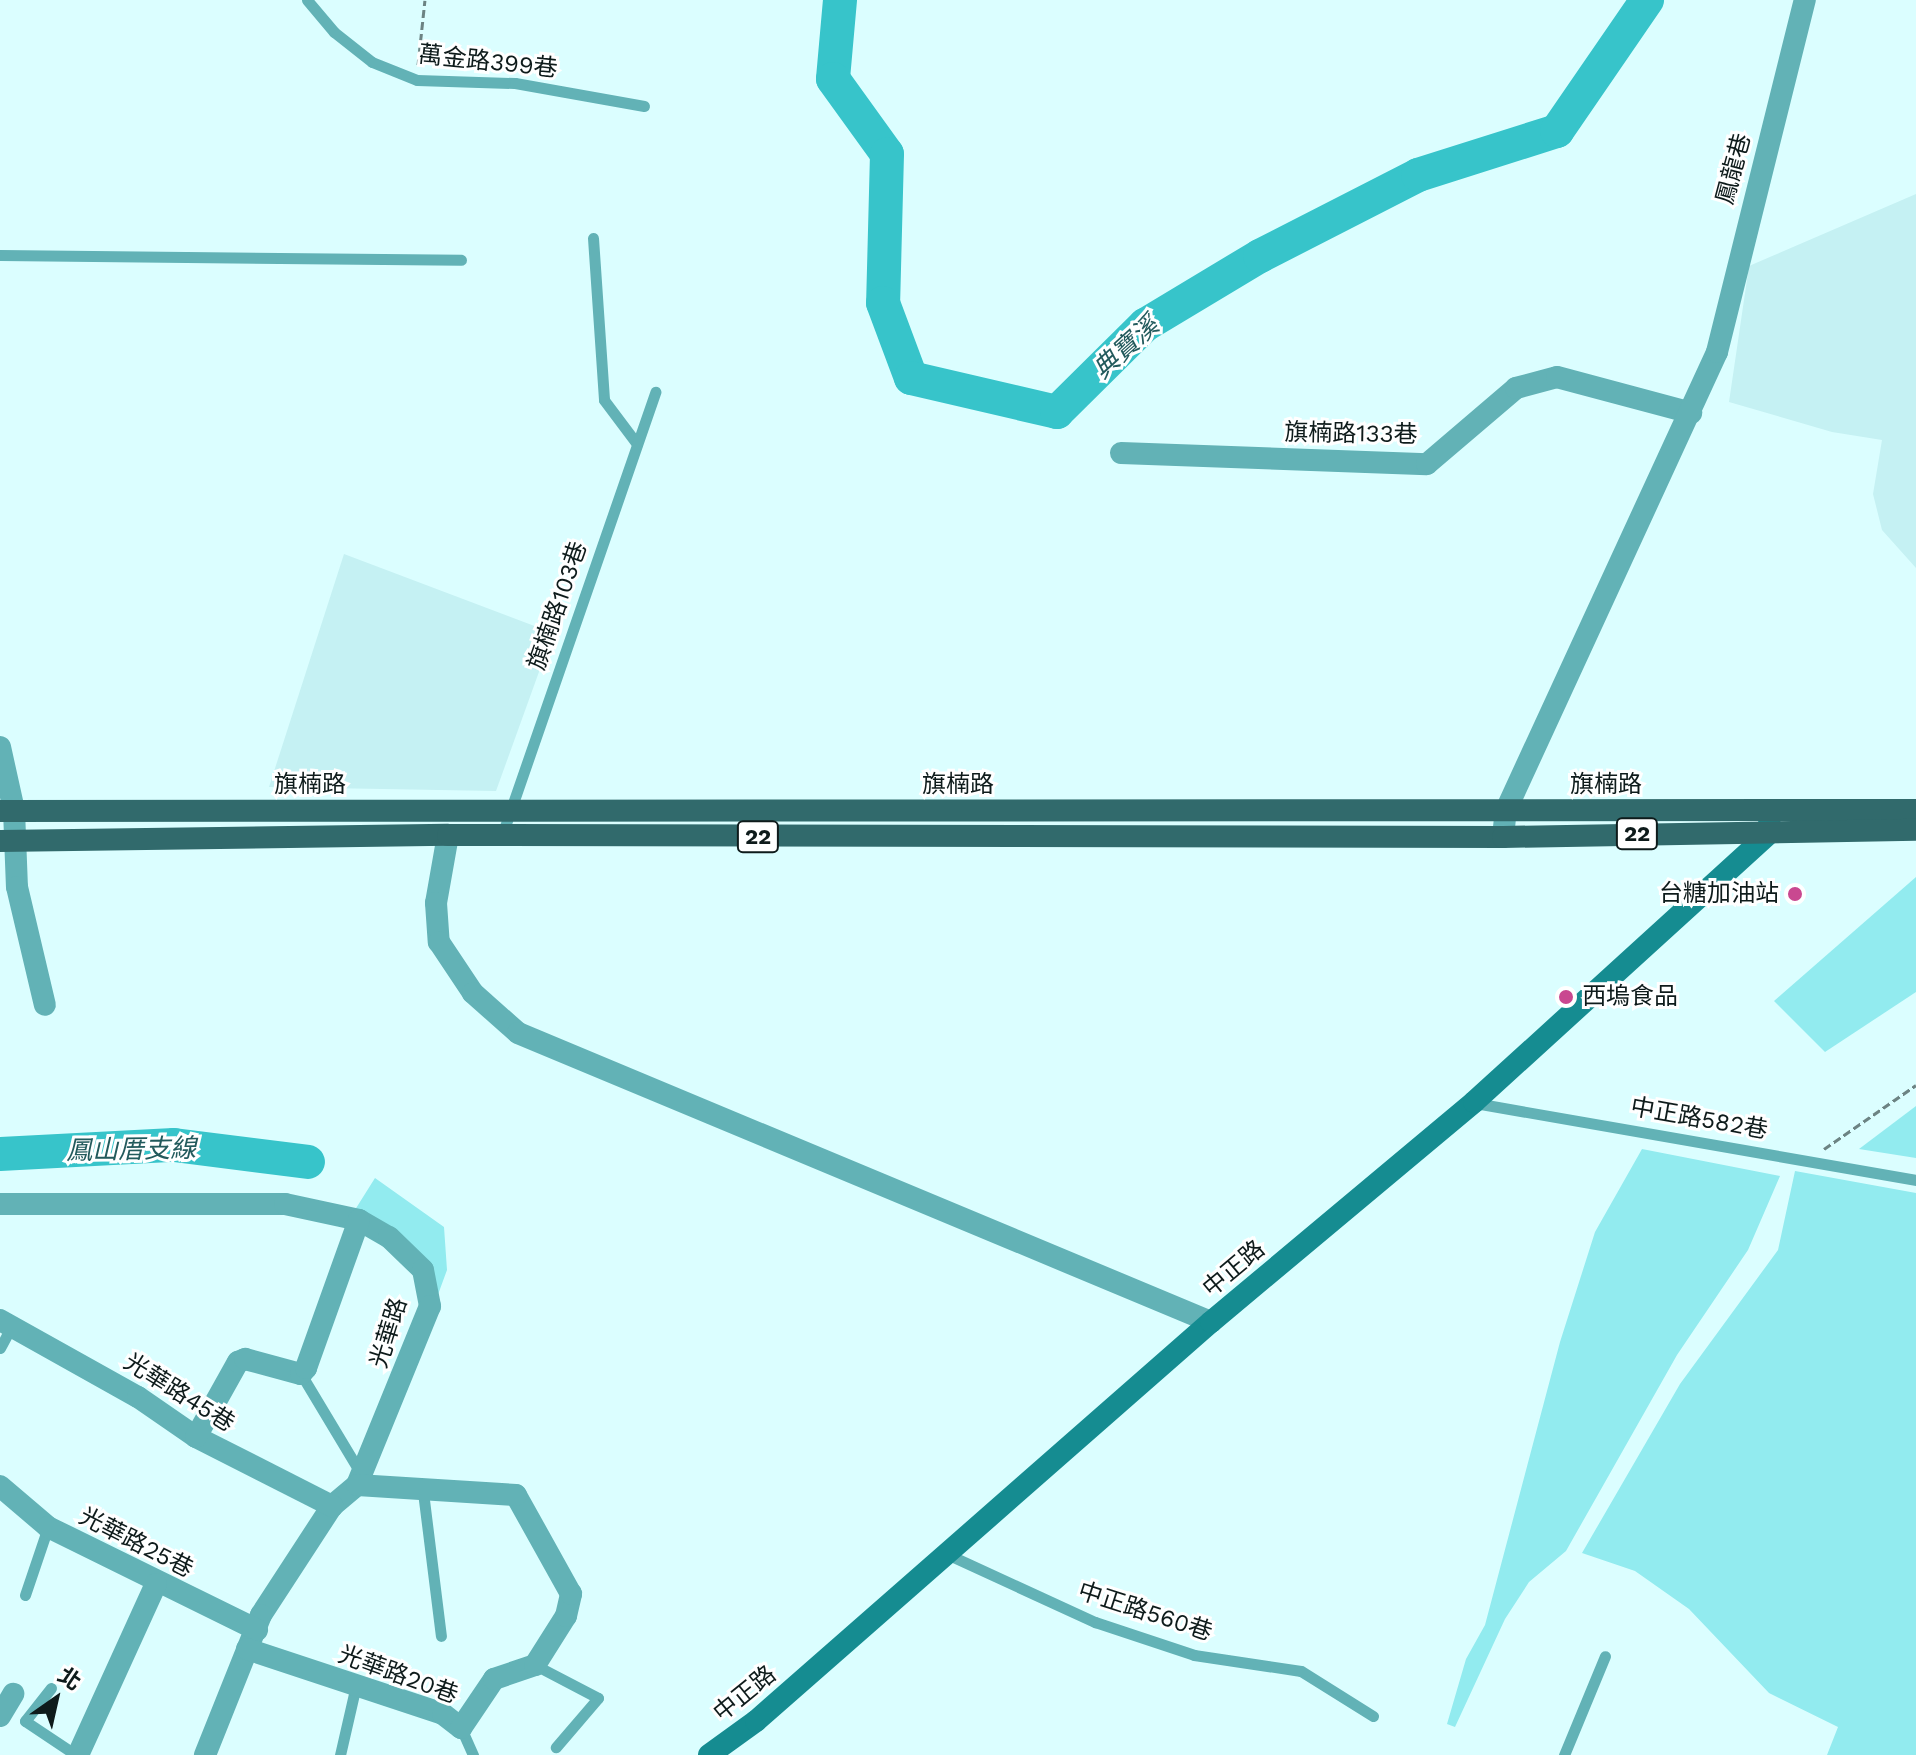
<!DOCTYPE html>
<meta charset="utf-8">
<style>
body{margin:0}
#map{position:relative;width:1916px;height:1755px;overflow:hidden;background:#dbfeff;font-family:"Work Sans","Noto Sans TC",sans-serif}
div>[style]{position:absolute}
.built>*{inset:0;background:#c5f1f3}
.green>*{inset:0;background:#92ebef}
.river>*{height:34px;margin:-17px;padding:0 17px;transform-origin:17px;border-radius:17px;background:#37c4ca}
.path>*{height:3px;margin-top:-1.5px;transform-origin:0;background:repeating-linear-gradient(90deg,#6c8383 0 8px,transparent 0 12px)}
.service>*{height:11px;margin:-5.5px;padding:0 5.5px;transform-origin:5.5px;border-radius:5.5px;background:#62b2b6}
.minor>*{height:22px;margin:-11px;padding:0 11px;transform-origin:11px;border-radius:11px;background:#62b2b6}
.secondary>*{height:22px;margin:-11px;padding:0 11px;transform-origin:11px;border-radius:11px;background:#158c91}
.primary>*{height:22px;margin:-11px;padding:0 11px;transform-origin:11px;border-radius:11px;background:#316a6c}
.dots>*{width:22px;height:22px;translate:-50% -50%;box-sizing:border-box;border:4px solid #fff;border-radius:50%}
span{translate:-50% -50%;white-space:nowrap;text-align:center;line-height:1.15;-webkit-text-stroke:6px #fff;paint-order:stroke}
.shield-label span{padding:2px 6px;background:#fff;border:2px solid;border-radius:6px;-webkit-text-stroke-width:0}
.shield-label{font-size:22px;color:#0e1b1b;font-weight:700}
.street-label{font-size:24px;color:#0e1b1b}
.poi-label{font-size:24px;color:#0e1b1b}
.right{translate:-100% -50%;text-align:right}
.left{translate:0 -50%;text-align:left}
.water-label{font-size:26px;color:#225a5c;font-style:italic}
.north{position:absolute;left:16px;top:1659px;width:80px;height:80px;-webkit-text-stroke:6px #fff;paint-order:stroke;rotate:34deg;font-size:22px;font-weight:700;line-height:32px;text-align:center;color:#0e1b1b}
.north::after{content:'';display:block;margin:auto;width:28px;height:36px;background:#0e1b1b;clip-path:polygon(50% 0,100% 100%,50% 72%,0 100%)}
</style>
<div id="map">
<div class="built">
<div style="clip-path:polygon(1916px 194px,1916px 568px,1882px 530px,1873px 494px,1882px 440px,1832px 432px,1729px 402px,1749px 266px)"></div>
<div style="clip-path:polygon(344px 554px,553px 633px,496px 791px,269px 787px)"></div>
</div>
<div class="green">
<div style="clip-path:polygon(1916px 877px,1916px 992px,1825px 1052px,1774px 1001px)"></div>
<div style="clip-path:polygon(1916px 1106px,1916px 1158px,1859px 1149px)"></div>
<div style="clip-path:polygon(1642px 1149px,1780px 1176px,1748px 1250px,1677px 1355px,1566px 1551px,1529px 1582px,1505px 1619px,1455px 1727px,1447px 1724px,1466px 1659px,1485px 1625px,1560px 1342px,1595px 1232px)"></div>
<div style="clip-path:polygon(1795px 1171px,1916px 1193px,1916px 1755px,1827px 1755px,1838px 1727px,1769px 1693px,1689px 1609px,1635px 1571px,1582px 1553px,1680px 1384px,1778px 1250px)"></div>
<div style="clip-path:polygon(375px 1178px,444px 1227px,447px 1270px,436px 1300px,428px 1272px,353px 1213px)"></div>
</div>
<div class="river">
<div style="left:840px;top:0;width:79px;rotate:95.1deg"></div>
<div style="left:833px;top:79px;width:92px;rotate:54.2deg"></div>
<div style="left:887px;top:154px;width:149px;rotate:91.5deg"></div>
<div style="left:883px;top:303px;width:80px;rotate:69.5deg"></div>
<div style="left:911px;top:378px;width:150px;rotate:13.1deg"></div>
<div style="left:1057px;top:412px;width:124px;rotate:-44.7deg"></div>
<div style="left:1145px;top:325px;width:134px;rotate:-31deg"></div>
<div style="left:1260px;top:256px;width:178px;rotate:-27.1deg"></div>
<div style="left:1418px;top:175px;width:146px;rotate:-17.6deg"></div>
<div style="left:1557px;top:131px;width:159px;rotate:-55.5deg"></div>
<div style="left:0;top:1154px;width:174px;rotate:-3deg"></div>
<div style="left:174px;top:1145px;width:135px;rotate:7.2deg"></div>
</div>
<div class="path">
<div style="left:418px;top:65px;width:65px;rotate:-83.9deg"></div>
<div style="left:1824px;top:1149px;width:112px;rotate:-34.8deg"></div>
</div>
<div class="service">
<div style="left:307px;top:0;width:42px;rotate:49.8deg"></div>
<div style="left:334px;top:32px;width:48px;rotate:38.3deg"></div>
<div style="left:372px;top:62px;width:48px;rotate:21.8deg"></div>
<div style="left:417px;top:80px;width:98px;rotate:1.8deg"></div>
<div style="left:515px;top:83px;width:131px;rotate:10.1deg"></div>
<div style="left:593px;top:238px;width:162px;rotate:86.1deg"></div>
<div style="left:604px;top:400px;width:55px;rotate:53.1deg"></div>
<div style="left:0;top:255px;width:461px;rotate:0.6deg"></div>
<div style="left:502px;top:835px;width:469px;rotate:-70.9deg"></div>
<div style="left:1475px;top:1103px;width:448px;rotate:9.9deg"></div>
<div style="left:0;top:1348px;width:26px;rotate:-62deg"></div>
<div style="left:301px;top:1374px;width:114px;rotate:59deg"></div>
<div style="left:423px;top:1492px;width:145px;rotate:82.9deg"></div>
<div style="left:949px;top:1555px;width:161px;rotate:24.7deg"></div>
<div style="left:1095px;top:1622px;width:104px;rotate:18.4deg"></div>
<div style="left:1194px;top:1655px;width:108px;rotate:8.5deg"></div>
<div style="left:1301px;top:1671px;width:85px;rotate:32deg"></div>
<div style="left:25px;top:1595px;width:72px;rotate:-71.3deg"></div>
<div style="left:535px;top:1665px;width:71px;rotate:27.6deg"></div>
<div style="left:598px;top:1698px;width:65px;rotate:130.6deg"></div>
<div style="left:51px;top:1688px;width:42px;rotate:128.2deg"></div>
<div style="left:25px;top:1721px;width:61px;rotate:33.7deg"></div>
<div style="left:461px;top:1728px;width:30px;rotate:66deg"></div>
<div style="left:340px;top:1755px;width:72px;rotate:-77.1deg"></div>
<div style="left:1564px;top:1755px;width:107px;rotate:-67.5deg"></div>
</div>
<div class="minor">
<div style="left:1121px;top:453px;width:306px;rotate:2.1deg"></div>
<div style="left:1427px;top:464px;width:117px;rotate:-40.5deg"></div>
<div style="left:1516px;top:388px;width:42px;rotate:-15deg"></div>
<div style="left:1557px;top:377px;width:139px;rotate:15deg"></div>
<div style="left:0;top:747px;width:65px;rotate:77.5deg"></div>
<div style="left:14px;top:810px;width:77px;rotate:87.8deg"></div>
<div style="left:17px;top:887px;width:121px;rotate:76.7deg"></div>
<div style="left:448px;top:835px;width:69px;rotate:100deg"></div>
<div style="left:436px;top:903px;width:39px;rotate:86deg"></div>
<div style="left:439px;top:942px;width:61px;rotate:56.3deg"></div>
<div style="left:473px;top:993px;width:60px;rotate:41.6deg"></div>
<div style="left:518px;top:1033px;width:751px;rotate:22.64deg"></div>
<div style="left:1503px;top:837px;width:27px;rotate:-84deg"></div>
<div style="left:1506px;top:810px;width:504px;rotate:-65.26deg"></div>
<div style="left:1717px;top:352px;width:363px;rotate:-76deg"></div>
<div style="left:0;top:1204px;width:285px"></div>
<div style="left:285px;top:1204px;width:76px;rotate:12.2deg"></div>
<div style="left:359px;top:1220px;width:34px;rotate:30deg"></div>
<div style="left:389px;top:1237px;width:47px;rotate:44.1deg"></div>
<div style="left:423px;top:1270px;width:37px;rotate:79deg"></div>
<div style="left:430px;top:1306px;width:193px;rotate:112.2deg"></div>
<div style="left:357px;top:1485px;width:33px;rotate:140deg"></div>
<div style="left:332px;top:1506px;width:130px;rotate:123.1deg"></div>
<div style="left:261px;top:1615px;width:151px;rotate:111.8deg"></div>
<div style="left:0;top:1320px;width:158px;rotate:29.2deg"></div>
<div style="left:138px;top:1397px;width:70px;rotate:34.6deg"></div>
<div style="left:196px;top:1437px;width:153px;rotate:26.9deg"></div>
<div style="left:196px;top:1437px;width:86px;rotate:-60.8deg"></div>
<div style="left:238px;top:1362px;width:8px;rotate:-23deg"></div>
<div style="left:245px;top:1359px;width:58px;rotate:15deg"></div>
<div style="left:301px;top:1374px;width:8px;rotate:-50deg"></div>
<div style="left:306px;top:1368px;width:157px;rotate:-70.3deg"></div>
<div style="left:0;top:1486px;width:63px;rotate:40.5deg"></div>
<div style="left:48px;top:1527px;width:233px;rotate:26.2deg"></div>
<div style="left:247px;top:1649px;width:206px;rotate:18.3deg"></div>
<div style="left:443px;top:1714px;width:23px;rotate:38deg"></div>
<div style="left:461px;top:1728px;width:59px;rotate:-56deg"></div>
<div style="left:494px;top:1679px;width:43px;rotate:-18.9deg"></div>
<div style="left:535px;top:1665px;width:58px;rotate:-57.7deg"></div>
<div style="left:566px;top:1616px;width:23px;rotate:-77deg"></div>
<div style="left:571px;top:1594px;width:113px;rotate:-119.1deg"></div>
<div style="left:516px;top:1495px;width:159px;rotate:-176.4deg"></div>
<div style="left:0;top:1716px;width:26px;rotate:-59deg"></div>
<div style="left:78px;top:1755px;width:188px;rotate:-65.5deg"></div>
</div>
<div class="secondary">
<div style="left:709px;top:1755px;width:58px;rotate:-35.9deg"></div>
<div style="left:756px;top:1721px;width:605px;rotate:-41.25deg"></div>
<div style="left:1211px;top:1322px;width:343px;rotate:-39.9deg"></div>
<div style="left:1474px;top:1102px;width:401px;rotate:-42.3deg"></div>
<div style="left:1771px;top:832px;width:12px;rotate:-99deg"></div>
</div>
<div class="primary">
<div style="left:0;top:811px;width:1916px;rotate:-0.03deg"></div>
<div style="left:0;top:841px;width:448px;rotate:-0.8deg"></div>
<div style="left:448px;top:835px;width:1055px;rotate:0.11deg"></div>
<div style="left:1503px;top:837px;width:413px;rotate:-1deg"></div>
</div>
<div class="dots">
<div style="left:1795px;top:894px;background:#c94890"></div>
<div style="left:1566px;top:997px;background:#c94890"></div>
</div>
<div class="shield-label">
<span style="left:1637px;top:834px">22</span>
<span style="left:758px;top:837px">22</span>
</div>
<div class="street-label">
<span style="left:488px;top:62px;rotate:6deg">萬金路399巷</span>
<span style="left:1734px;top:169px;rotate:-75deg">鳳龍巷</span>
<span style="left:1351px;top:434px;rotate:1deg">旗楠路133巷</span>
<span style="left:558px;top:606px;rotate:-71deg">旗楠路103巷</span>
<span style="left:310px;top:785px">旗楠路</span>
<span style="left:958px;top:785px">旗楠路</span>
<span style="left:1606px;top:785px">旗楠路</span>
<span style="left:1699px;top:1119px;rotate:10deg">中正路582巷</span>
<span style="left:1234px;top:1269px;rotate:-40deg">中正路</span>
<span style="left:389px;top:1333px;rotate:-73deg">光華路</span>
<span style="left:179px;top:1393px;rotate:32deg">光華路45巷</span>
<span style="left:136px;top:1543px;rotate:27deg">光華路25巷</span>
<span style="left:1145px;top:1612px;rotate:18deg">中正路560巷</span>
<span style="left:398px;top:1675px;rotate:20deg">光華路20巷</span>
<span style="left:745px;top:1694px;rotate:-39deg">中正路</span>
</div>
<div class="poi-label">
<span class="right" style="left:1779px;top:894px">台糖加油站</span>
<span class="left" style="left:1582px;top:997px">西塢食品</span>
</div>
<div class="water-label">
<span style="left:1126px;top:348px;rotate:-42deg">典寶溪</span>
<span style="left:131px;top:1150px;rotate:-1deg">鳳山厝支線</span>
</div>
<div class="north">北</div>
</div>
